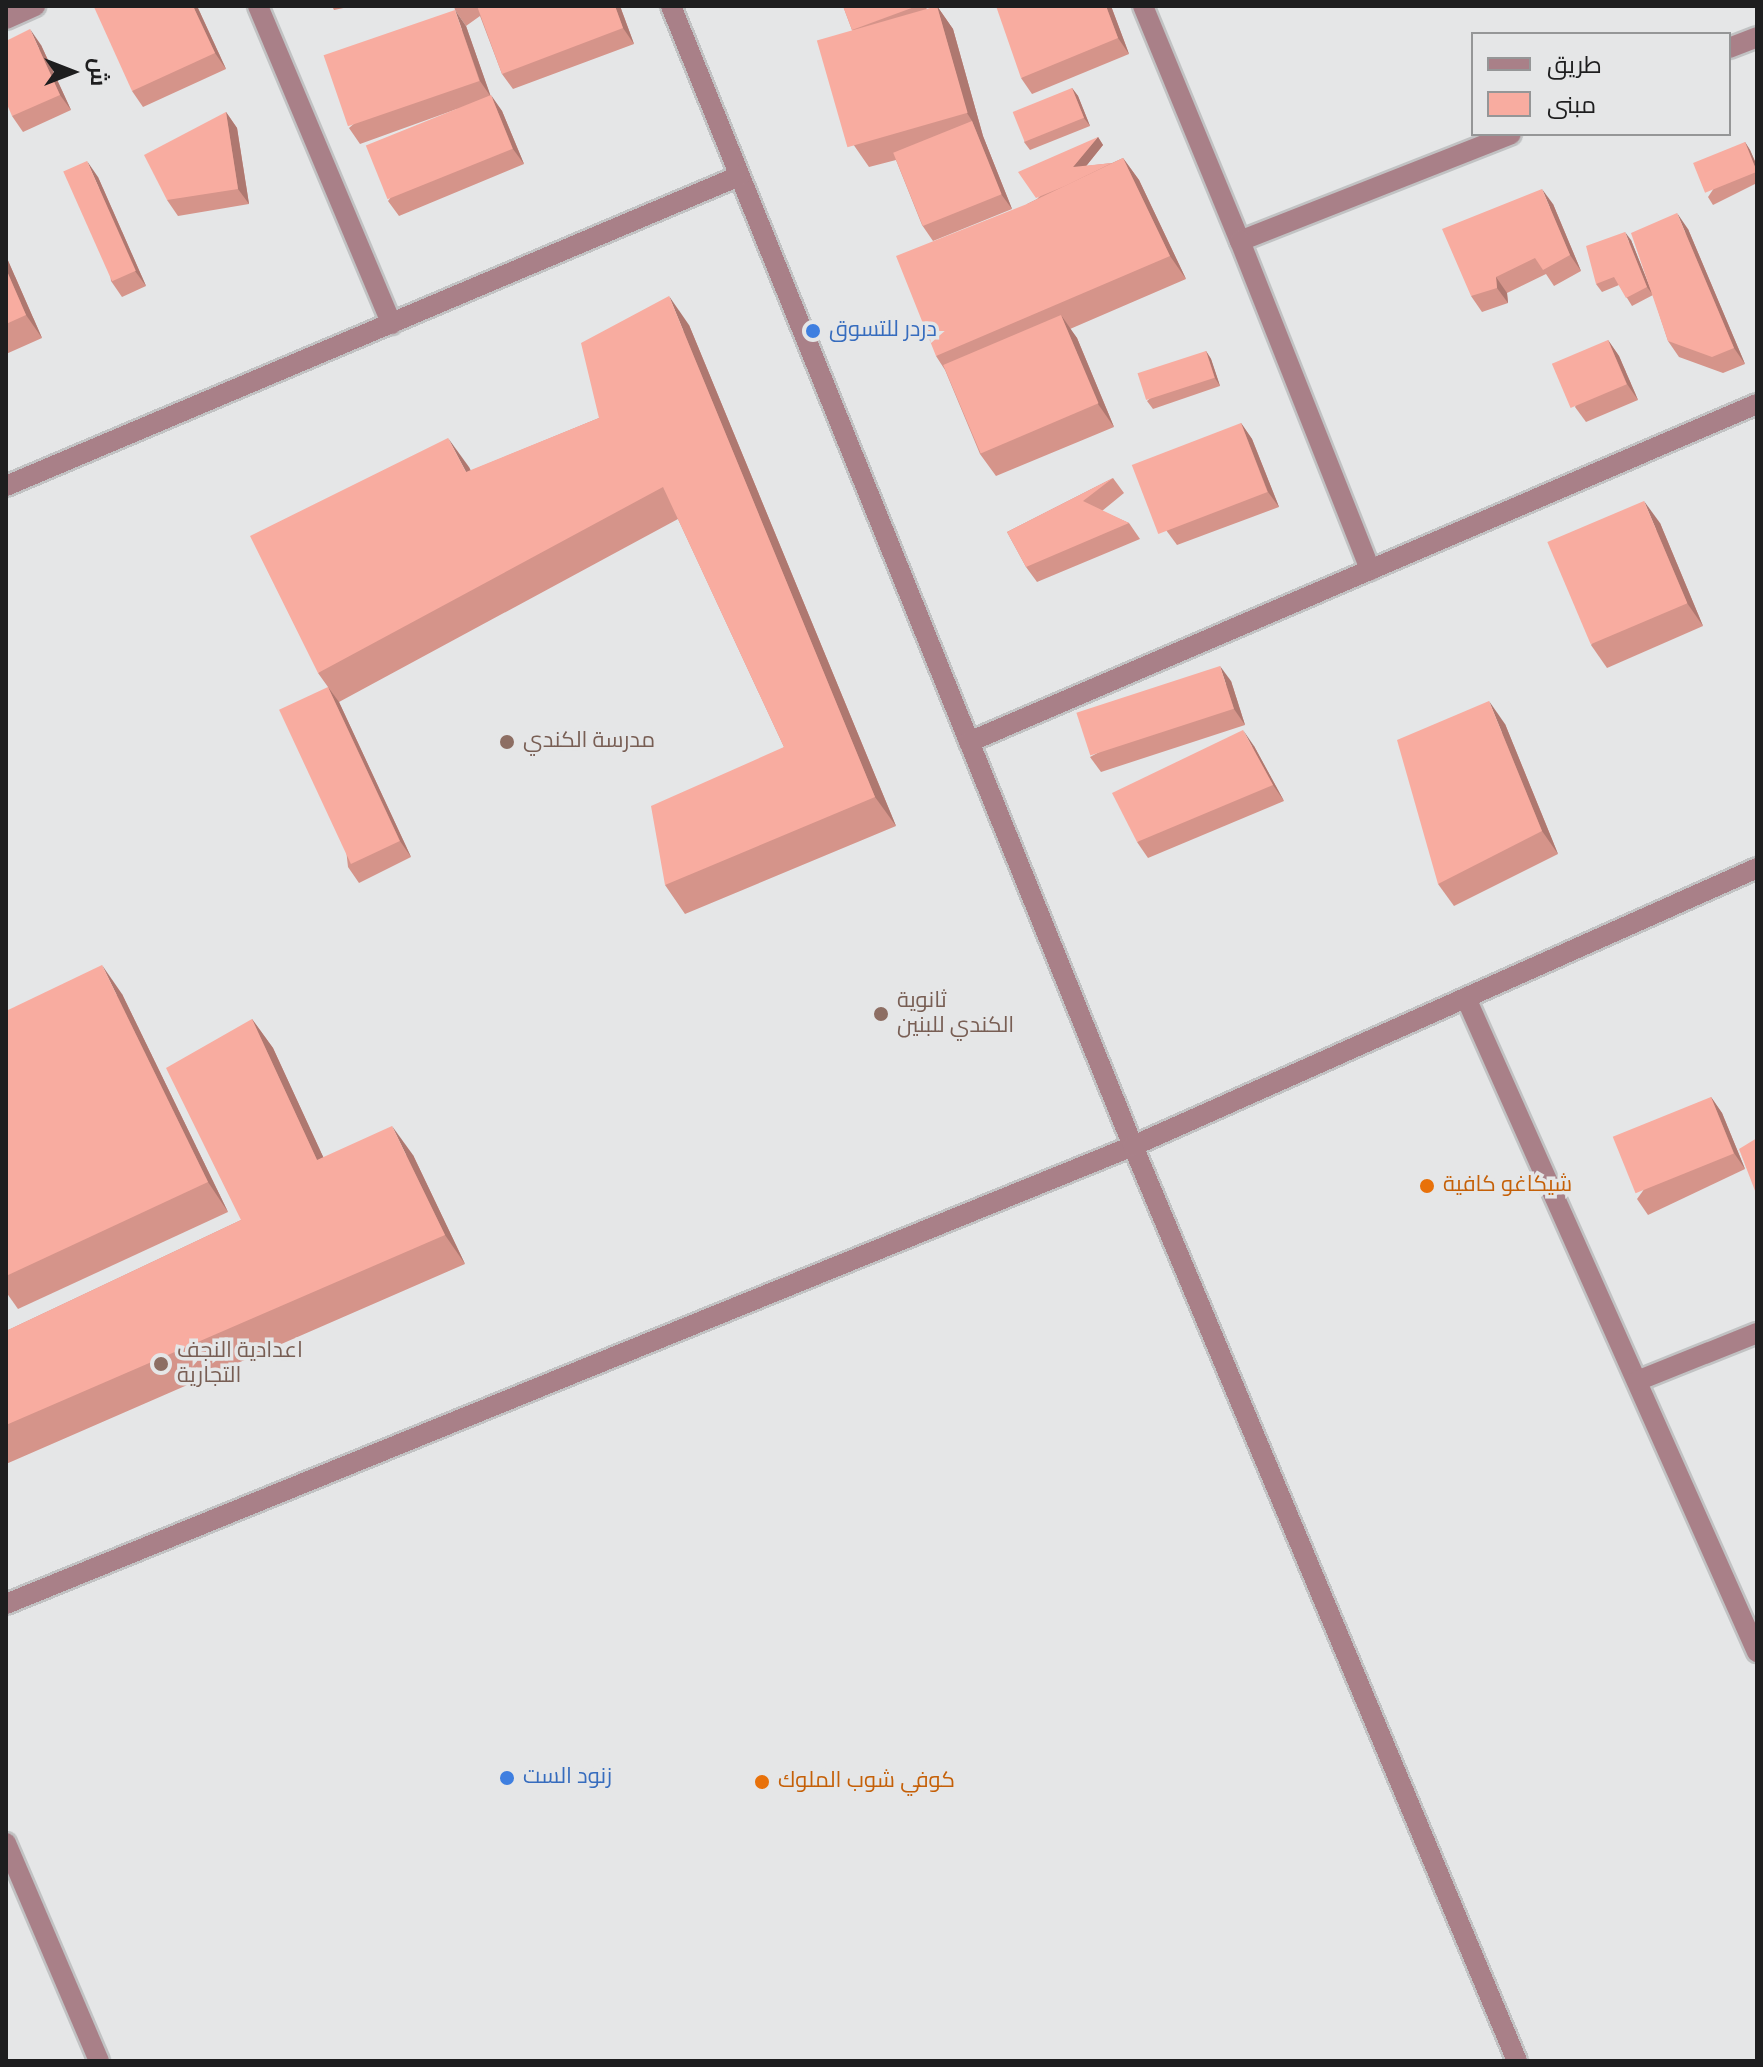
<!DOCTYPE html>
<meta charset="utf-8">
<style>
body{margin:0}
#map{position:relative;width:1763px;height:2067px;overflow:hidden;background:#e5e6e7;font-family:Overpass,Cairo,sans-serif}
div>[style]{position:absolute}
.roads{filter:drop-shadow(2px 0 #c1c2c3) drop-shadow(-2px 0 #c1c2c3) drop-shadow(0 2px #c1c2c3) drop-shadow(0 -2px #c1c2c3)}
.street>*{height:20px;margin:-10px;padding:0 10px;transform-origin:10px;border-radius:10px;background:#a98088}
.wall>*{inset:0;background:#d5948a}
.shaded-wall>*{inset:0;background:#ae7870}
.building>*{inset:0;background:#f8aca0;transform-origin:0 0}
.dots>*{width:22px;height:22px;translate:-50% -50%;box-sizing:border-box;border:4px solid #e5e6e7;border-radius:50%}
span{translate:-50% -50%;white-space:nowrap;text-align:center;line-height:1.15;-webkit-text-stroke:7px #e5e6e7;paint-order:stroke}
.shop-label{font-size:22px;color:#366cbe}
.left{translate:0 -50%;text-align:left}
.education-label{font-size:22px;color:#785e54}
.food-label{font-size:22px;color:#c56008}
.frame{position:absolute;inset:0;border:8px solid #1e1e1f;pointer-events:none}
.legend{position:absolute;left:1471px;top:32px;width:260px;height:104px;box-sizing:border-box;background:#e5e6e7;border:2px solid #959697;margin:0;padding:10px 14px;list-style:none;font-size:24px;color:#1e1e1f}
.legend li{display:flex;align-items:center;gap:16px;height:40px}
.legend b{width:40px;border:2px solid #959697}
.north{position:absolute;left:32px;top:32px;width:80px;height:80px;-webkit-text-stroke:6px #e5e6e7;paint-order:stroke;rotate:90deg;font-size:22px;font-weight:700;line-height:32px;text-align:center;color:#1e1e1f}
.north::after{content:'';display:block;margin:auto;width:28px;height:36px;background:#1e1e1f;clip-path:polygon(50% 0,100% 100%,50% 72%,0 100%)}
</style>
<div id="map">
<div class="roads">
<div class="street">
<div style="left:258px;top:6px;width:345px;rotate:67.2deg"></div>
<div style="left:671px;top:6px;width:1230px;rotate:67.94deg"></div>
<div style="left:1133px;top:1146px;width:992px;rotate:67.23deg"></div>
<div style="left:1143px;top:6px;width:254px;rotate:67.6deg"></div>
<div style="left:1240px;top:241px;width:291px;rotate:-21.5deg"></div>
<div style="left:6px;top:19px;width:32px;rotate:-24deg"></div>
<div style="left:1729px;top:48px;width:30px;rotate:-21deg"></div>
<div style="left:1240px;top:241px;width:354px;rotate:68.4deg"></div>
<div style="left:6px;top:486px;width:796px;rotate:-22.92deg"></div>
<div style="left:969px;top:742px;width:857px;rotate:-23.22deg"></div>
<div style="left:1466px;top:998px;width:716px;rotate:66.01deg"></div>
<div style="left:1637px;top:1381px;width:129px;rotate:-21.8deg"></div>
<div style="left:6px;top:1604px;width:1217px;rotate:-22.12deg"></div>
<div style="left:1133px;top:1146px;width:683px;rotate:-24.01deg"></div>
<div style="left:6px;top:1843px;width:237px;rotate:66.9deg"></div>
</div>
</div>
<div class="wall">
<div style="clip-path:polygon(197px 6px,226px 69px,143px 107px,132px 91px)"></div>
<div style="clip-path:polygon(332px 6px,353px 6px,334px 10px)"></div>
<div style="clip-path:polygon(454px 6px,620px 6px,634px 44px,513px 89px,502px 74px,480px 16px,466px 26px,455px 10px)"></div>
<div style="clip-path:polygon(843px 6px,926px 6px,927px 10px,937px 6px,953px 29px,983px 136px,1012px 209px,933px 241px,922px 225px,896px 160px,869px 167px,853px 144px,855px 35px,852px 30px)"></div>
<div style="clip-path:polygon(1111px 6px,1129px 54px,1032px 94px,1021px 78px)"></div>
<div style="clip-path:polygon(466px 26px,490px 95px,502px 111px,524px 164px,399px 216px,388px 201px,457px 109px,360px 144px,349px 128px)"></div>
<div style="clip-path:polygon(41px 45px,71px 110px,23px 132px,12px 116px)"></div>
<div style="clip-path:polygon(1072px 88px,1078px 96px,1090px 126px,1030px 150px,1024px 142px)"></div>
<div style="clip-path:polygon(226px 112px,237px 128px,249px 204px,178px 216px,167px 200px)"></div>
<div style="clip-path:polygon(1098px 137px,1103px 145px,1086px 166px,1112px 163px,1123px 158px,1139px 180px,1186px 279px,1070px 329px,1077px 338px,1114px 427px,996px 476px,980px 454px,945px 370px,936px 356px,1027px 204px,1037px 199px)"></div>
<div style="clip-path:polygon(1745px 142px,1750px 150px,1757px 166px,1757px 183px,1713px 205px,1708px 197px)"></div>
<div style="clip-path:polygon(98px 177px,146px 286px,122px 297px,111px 281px)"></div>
<div style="clip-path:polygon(1553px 204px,1581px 271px,1554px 286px,1546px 274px,1507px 293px,1508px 303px,1482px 312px,1471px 296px)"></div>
<div style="clip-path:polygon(1688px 229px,1745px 364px,1723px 373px,1679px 357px,1668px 341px,1653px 295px,1632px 306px,1619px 285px,1602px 292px,1596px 284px,1631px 240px,1650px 288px)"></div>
<div style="clip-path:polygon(6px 256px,42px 338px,6px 354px)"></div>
<div style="clip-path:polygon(689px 325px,896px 826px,685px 914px,665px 885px,784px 747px,678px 519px,339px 702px,411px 857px,359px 883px,348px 867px,328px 687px,318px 673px,469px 467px,470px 471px,599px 418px)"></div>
<div style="clip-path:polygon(1608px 340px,1619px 356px,1638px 400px,1586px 422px,1575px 407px)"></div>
<div style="clip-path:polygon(1206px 351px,1211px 359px,1220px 386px,1153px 409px,1147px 401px)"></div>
<div style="clip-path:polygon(1241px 423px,1252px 439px,1279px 507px,1177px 545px,1166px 530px)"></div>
<div style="clip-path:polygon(1113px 478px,1124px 493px,1102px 511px,1129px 523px,1140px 539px,1037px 582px,1026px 567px,1007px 532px)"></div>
<div style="clip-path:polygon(1660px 523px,1703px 626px,1607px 668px,1591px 645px)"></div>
<div style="clip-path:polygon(1231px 681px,1245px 725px,1101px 772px,1090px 757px)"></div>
<div style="clip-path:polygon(1505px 724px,1558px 854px,1454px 906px,1438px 884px)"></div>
<div style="clip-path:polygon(1254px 746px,1284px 801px,1148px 858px,1137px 842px)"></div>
<div style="clip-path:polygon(122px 994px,228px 1212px,18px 1309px,6px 1292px,6px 1011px)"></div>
<div style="clip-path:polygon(252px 1019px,273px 1048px,323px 1157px,413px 1155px,465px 1264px,6px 1464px,6px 1331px,241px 1220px)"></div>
<div style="clip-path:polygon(1711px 1097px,1722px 1113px,1745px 1169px,1648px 1215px,1637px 1199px)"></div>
</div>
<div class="shaded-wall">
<div style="clip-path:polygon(193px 6px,197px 6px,226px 69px,215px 53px)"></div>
<div style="clip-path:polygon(615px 6px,620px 6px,634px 44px,623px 28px)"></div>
<div style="clip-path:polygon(937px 6px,953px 29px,983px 136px,1012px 209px,1001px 194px,972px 121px,967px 113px)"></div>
<div style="clip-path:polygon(1106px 6px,1111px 6px,1129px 54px,1118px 38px)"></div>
<div style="clip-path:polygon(455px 10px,466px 26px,491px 97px,480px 81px)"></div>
<div style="clip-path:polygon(30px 29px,41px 45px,71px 110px,60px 95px)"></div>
<div style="clip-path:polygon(1072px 88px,1078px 96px,1090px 126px,1084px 118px)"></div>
<div style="clip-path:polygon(491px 95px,502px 111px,524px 164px,513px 149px)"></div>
<div style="clip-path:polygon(226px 112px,237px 128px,249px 204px,238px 189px)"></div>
<div style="clip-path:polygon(1098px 137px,1103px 145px,1079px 175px,1073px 167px)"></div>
<div style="clip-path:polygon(1745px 142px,1750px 150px,1757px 166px,1757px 172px)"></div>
<div style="clip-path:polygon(1123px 158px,1139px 180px,1186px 279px,1170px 256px)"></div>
<div style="clip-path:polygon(87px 161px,98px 177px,146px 286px,135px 271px)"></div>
<div style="clip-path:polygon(1542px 189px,1553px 204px,1581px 271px,1570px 255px)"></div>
<div style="clip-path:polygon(1677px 213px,1688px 229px,1745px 364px,1734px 348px)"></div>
<div style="clip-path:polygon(1625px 232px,1631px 240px,1653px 295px,1647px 287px)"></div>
<div style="clip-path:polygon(6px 256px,42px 338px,26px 315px,6px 269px)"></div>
<div style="clip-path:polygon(1496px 277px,1507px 293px,1508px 303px,1497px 288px)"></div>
<div style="clip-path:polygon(669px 296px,689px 325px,896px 826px,875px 797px)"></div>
<div style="clip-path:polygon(1061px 315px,1077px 338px,1114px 427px,1098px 404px)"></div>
<div style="clip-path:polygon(1608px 340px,1619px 356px,1638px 400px,1627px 384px)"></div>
<div style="clip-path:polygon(1206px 351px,1211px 359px,1220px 386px,1215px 378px)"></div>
<div style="clip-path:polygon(1241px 423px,1252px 439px,1279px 507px,1268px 492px)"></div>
<div style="clip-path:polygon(448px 438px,469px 467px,487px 502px,466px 472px)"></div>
<div style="clip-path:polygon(1644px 501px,1660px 523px,1703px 626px,1687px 603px)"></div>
<div style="clip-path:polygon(1220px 666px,1231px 681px,1245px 725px,1234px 709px)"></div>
<div style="clip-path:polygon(328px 687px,339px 702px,411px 857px,400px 841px)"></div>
<div style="clip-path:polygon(1489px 701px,1505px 724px,1558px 854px,1542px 831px)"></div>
<div style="clip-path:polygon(1243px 730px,1254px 746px,1284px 801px,1273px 785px)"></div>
<div style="clip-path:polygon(102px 965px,122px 994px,228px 1212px,208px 1182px)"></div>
<div style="clip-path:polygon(252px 1019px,273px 1048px,338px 1189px,317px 1160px)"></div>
<div style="clip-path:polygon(1711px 1097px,1722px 1113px,1745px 1169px,1734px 1153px)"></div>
<div style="clip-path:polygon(392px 1126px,413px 1155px,465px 1264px,445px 1235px)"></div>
</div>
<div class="building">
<div style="clip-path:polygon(96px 6px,193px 6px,215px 53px,132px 91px,94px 7px)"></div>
<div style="clip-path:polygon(477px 6px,615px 6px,623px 28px,502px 74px)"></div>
<div style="clip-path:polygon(843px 6px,917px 6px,852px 30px)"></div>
<div style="left:937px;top:6px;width:111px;height:125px;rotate:74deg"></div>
<div style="clip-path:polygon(996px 6px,1106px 6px,1118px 38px,1021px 78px)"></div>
<div style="left:455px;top:10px;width:75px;height:139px;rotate:71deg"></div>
<div style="clip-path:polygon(30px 29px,60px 95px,12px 116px,6px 102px,6px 41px)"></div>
<div style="left:1072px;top:88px;width:32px;height:64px;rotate:68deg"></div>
<div style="left:491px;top:95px;width:58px;height:135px;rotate:68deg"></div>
<div style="clip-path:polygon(226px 112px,238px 189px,167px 200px,144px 155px)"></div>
<div style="left:972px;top:121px;width:79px;height:85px;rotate:68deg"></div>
<div style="clip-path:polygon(1098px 137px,1073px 167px,1112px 163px,1065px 186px,1036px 198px,1018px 172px)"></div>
<div style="left:1745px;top:142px;width:32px;height:56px;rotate:68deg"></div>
<div style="clip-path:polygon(1123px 158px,1170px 256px,936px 356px,896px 256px,1027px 204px)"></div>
<div style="left:87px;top:161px;width:120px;height:26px;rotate:66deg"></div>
<div style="clip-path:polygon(1542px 189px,1570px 255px,1543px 270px,1535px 258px,1496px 277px,1497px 288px,1471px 296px,1442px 229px)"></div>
<div style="clip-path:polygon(1677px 213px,1734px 348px,1712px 357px,1668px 341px,1631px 233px)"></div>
<div style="clip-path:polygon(1625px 232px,1647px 287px,1626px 298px,1614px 277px,1596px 284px,1586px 246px)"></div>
<div style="clip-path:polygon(6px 269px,26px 315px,6px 324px)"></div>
<div style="clip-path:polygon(669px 296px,875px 797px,665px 885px,651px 806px,784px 747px,663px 487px,318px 673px,250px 536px,448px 438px,466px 472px,599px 418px,581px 343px)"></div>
<div style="left:1061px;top:315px;width:96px;height:128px;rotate:67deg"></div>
<div style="left:1608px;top:340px;width:48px;height:61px;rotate:67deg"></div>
<div style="left:1206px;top:351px;width:28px;height:72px;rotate:72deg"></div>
<div style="left:1241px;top:423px;width:74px;height:117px;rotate:69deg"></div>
<div style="clip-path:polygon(1113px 478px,1083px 501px,1129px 523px,1026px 567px,1007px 532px)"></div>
<div style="left:1644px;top:501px;width:111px;height:105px;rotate:67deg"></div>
<div style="left:1220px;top:666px;width:45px;height:151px;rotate:72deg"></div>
<div style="left:328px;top:687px;width:170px;height:54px;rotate:65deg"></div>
<div style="clip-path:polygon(1489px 701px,1542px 831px,1438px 884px,1397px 740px)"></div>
<div style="clip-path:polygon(1243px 730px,1273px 785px,1137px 842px,1112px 793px)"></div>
<div style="clip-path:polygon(102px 965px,208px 1182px,6px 1276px,6px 1011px)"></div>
<div style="clip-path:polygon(252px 1019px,317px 1160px,392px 1126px,445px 1235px,6px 1425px,6px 1331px,241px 1220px,166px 1068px)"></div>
<div style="left:1711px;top:1097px;width:61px;height:106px;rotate:68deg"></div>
<div style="clip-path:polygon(1757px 1138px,1757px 1196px,1739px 1149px)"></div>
</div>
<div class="dots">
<div style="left:813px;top:331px;background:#3f7fe0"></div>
<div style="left:507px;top:742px;background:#8d6e63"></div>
<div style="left:881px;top:1014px;background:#8d6e63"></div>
<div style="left:1427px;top:1186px;background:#e8710a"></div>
<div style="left:161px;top:1364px;background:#8d6e63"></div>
<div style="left:507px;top:1778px;background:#3f7fe0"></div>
<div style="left:762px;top:1782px;background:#e8710a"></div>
</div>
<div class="shop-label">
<span class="left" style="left:829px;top:331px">دردر للتسوق</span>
<span class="left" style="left:523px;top:1778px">زنود الست</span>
</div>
<div class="education-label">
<span class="left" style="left:523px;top:742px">مدرسة الكندي</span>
<span class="left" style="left:897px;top:1014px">ثانوية<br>الكندي للبنين</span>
<span class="left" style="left:177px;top:1364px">اعدادية النجف<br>التجارية</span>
</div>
<div class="food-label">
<span class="left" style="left:1443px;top:1186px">شيكاغو كافية</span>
<span class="left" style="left:778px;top:1782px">كوفي شوب الملوك</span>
</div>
<div class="frame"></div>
<ul class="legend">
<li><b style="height:10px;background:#a98088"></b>طريق</li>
<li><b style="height:22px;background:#f8aca0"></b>مبنى</li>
</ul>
<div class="north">ش</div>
</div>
